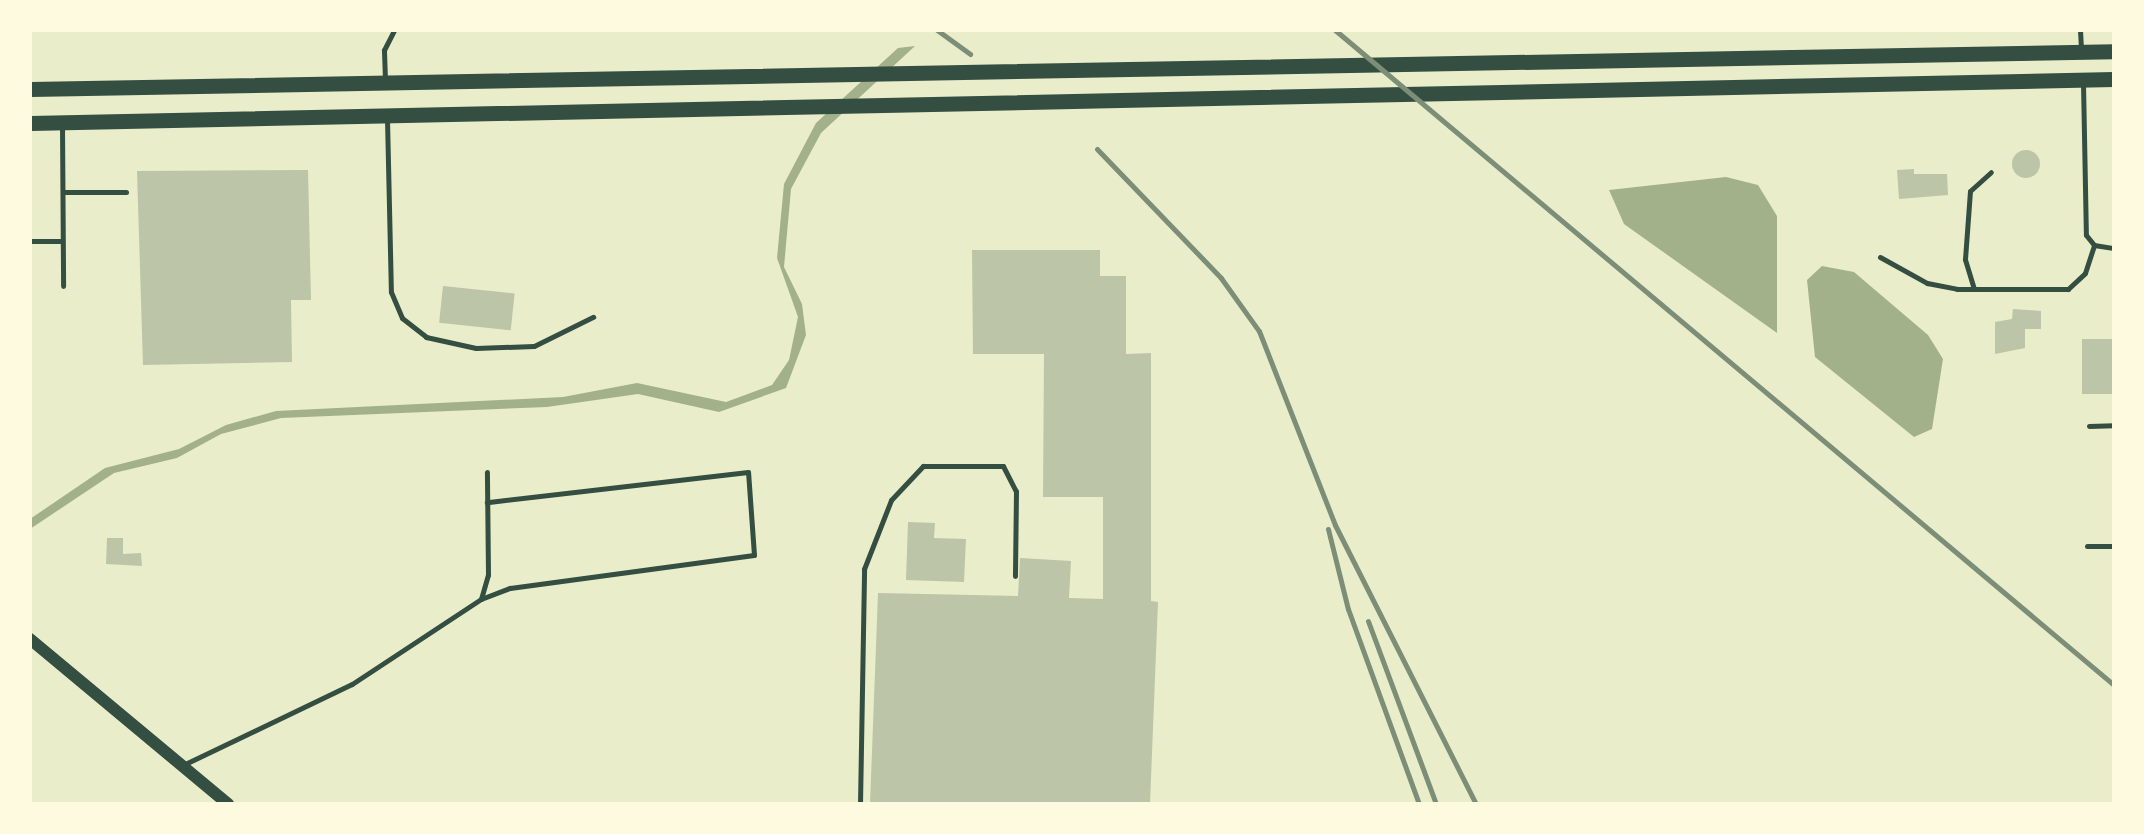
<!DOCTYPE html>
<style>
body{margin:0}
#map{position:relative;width:2144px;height:834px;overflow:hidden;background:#e9edc9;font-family:"PT Sans Narrow",sans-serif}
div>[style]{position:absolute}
.water>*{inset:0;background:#a3b18a}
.building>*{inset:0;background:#bcc5a7;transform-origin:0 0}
.round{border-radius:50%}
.service>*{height:5px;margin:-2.5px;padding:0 2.5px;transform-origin:2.5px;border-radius:2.5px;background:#344e41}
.tertiary>*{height:12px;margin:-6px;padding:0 6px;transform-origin:6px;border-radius:6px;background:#344e41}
.primary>*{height:15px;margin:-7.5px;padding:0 7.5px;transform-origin:7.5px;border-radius:7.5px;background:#344e41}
.rail>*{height:5px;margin:-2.5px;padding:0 2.5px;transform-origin:2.5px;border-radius:2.5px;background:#7c8e77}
span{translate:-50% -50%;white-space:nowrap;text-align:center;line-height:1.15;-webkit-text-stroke:8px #fefae0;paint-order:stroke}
.frame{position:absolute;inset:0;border:32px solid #fefae0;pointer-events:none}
</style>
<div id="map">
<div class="water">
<div style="clip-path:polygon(915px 46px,821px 133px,791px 189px,784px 267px,802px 304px,806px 335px,786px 388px,719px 412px,638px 394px,547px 407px,281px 418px,221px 434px,177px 458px,114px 473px,30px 529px,30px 519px,105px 468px,179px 449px,226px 425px,276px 411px,563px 397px,637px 383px,726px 402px,772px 385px,789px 360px,798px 317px,777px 258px,784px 184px,816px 123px,898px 48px)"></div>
<div style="clip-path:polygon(1726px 177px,1758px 185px,1777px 216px,1777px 333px,1624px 224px,1609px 190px)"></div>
<div style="clip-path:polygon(1822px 266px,1854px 272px,1928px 335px,1943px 359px,1932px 429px,1914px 437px,1815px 357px,1807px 280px)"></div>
</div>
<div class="building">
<div class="round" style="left:2012px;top:150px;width:28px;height:28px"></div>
<div style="clip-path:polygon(1914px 169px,1914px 174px,1947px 174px,1948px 195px,1899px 199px,1897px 170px)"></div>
<div style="clip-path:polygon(308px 170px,311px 300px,291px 300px,292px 362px,143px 365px,137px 171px)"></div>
<div style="clip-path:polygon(972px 250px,1100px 250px,1100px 276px,1126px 276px,1126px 354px,1151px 353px,1151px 601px,1158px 602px,1150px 804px,870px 804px,878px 593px,1018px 596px,1020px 558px,1071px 561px,1069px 598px,1103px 599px,1103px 497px,1043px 497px,1044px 354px,973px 354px)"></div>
<div style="left:443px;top:286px;width:72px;height:37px;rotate:6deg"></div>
<div style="clip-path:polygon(2013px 309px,2041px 311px,2041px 329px,2025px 329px,2025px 348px,1995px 354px,1995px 322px,2012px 319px)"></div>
<div style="left:2082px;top:339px;width:32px;height:55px"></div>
<div style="clip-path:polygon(908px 522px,935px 523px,934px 538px,966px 539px,964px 582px,906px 580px)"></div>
<div style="clip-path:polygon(107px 538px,123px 538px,123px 554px,141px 553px,142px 566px,106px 564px)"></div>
</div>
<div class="service">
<div style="left:2080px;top:30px;width:17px;rotate:87deg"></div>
<div style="left:385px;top:80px;width:30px;rotate:-92deg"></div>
<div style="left:384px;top:50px;width:22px;rotate:-63deg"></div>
<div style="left:2083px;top:83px;width:152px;rotate:88.9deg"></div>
<div style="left:2086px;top:235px;width:13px;rotate:51deg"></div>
<div style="left:2094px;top:245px;width:20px;rotate:9deg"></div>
<div style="left:387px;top:119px;width:173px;rotate:88.7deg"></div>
<div style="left:391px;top:292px;width:28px;rotate:67deg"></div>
<div style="left:402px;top:318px;width:31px;rotate:38deg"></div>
<div style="left:426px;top:337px;width:51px;rotate:12.4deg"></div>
<div style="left:476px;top:348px;width:58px;rotate:-2deg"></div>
<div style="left:534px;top:346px;width:66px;rotate:-26.2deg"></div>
<div style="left:62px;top:126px;width:160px;rotate:89.6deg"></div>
<div style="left:63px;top:192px;width:63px"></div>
<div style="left:30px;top:241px;width:32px"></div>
<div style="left:1880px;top:257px;width:54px;rotate:29deg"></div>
<div style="left:1927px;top:283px;width:31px;rotate:11deg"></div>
<div style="left:1957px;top:289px;width:111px"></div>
<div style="left:2068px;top:289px;width:23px;rotate:-43deg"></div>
<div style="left:2085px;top:273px;width:29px;rotate:-72deg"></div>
<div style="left:1974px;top:289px;width:31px;rotate:-107deg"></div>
<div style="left:1965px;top:259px;width:68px;rotate:-85.8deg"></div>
<div style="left:1970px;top:191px;width:28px;rotate:-42deg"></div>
<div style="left:2089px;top:426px;width:25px;rotate:-2deg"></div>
<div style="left:2087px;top:546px;width:27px"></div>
<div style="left:481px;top:599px;width:31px;rotate:-21deg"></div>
<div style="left:510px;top:588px;width:246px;rotate:-7.7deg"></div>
<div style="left:754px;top:555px;width:83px;rotate:-94.1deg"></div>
<div style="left:748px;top:472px;width:263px;rotate:173.4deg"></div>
<div style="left:185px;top:764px;width:185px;rotate:-25.6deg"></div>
<div style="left:352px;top:684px;width:154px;rotate:-33.4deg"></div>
<div style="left:481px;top:599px;width:25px;rotate:-74deg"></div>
<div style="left:488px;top:575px;width:103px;rotate:-90.6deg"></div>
<div style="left:860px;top:804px;width:235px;rotate:-89deg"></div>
<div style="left:864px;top:569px;width:74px;rotate:-68.6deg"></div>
<div style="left:891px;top:500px;width:47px;rotate:-46.7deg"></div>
<div style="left:923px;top:466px;width:80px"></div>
<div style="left:1003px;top:466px;width:28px;rotate:63deg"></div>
<div style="left:1016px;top:491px;width:85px;rotate:90.7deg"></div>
</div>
<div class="tertiary">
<div style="left:30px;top:639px;width:258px;rotate:39.8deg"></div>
</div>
<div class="primary">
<div style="left:30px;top:89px;width:2084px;rotate:-1.04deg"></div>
<div style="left:30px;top:123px;width:2084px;rotate:-1.21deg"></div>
</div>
<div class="rail">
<div style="left:937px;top:30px;width:41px;rotate:36deg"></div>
<div style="left:1335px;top:30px;width:1018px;rotate:40.06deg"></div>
<div style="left:1097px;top:149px;width:179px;rotate:46.1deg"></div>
<div style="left:1221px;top:278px;width:65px;rotate:54.4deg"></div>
<div style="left:1259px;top:331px;width:208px;rotate:68.6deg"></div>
<div style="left:1335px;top:525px;width:313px;rotate:63.2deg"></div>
<div style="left:1328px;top:529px;width:82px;rotate:76deg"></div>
<div style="left:1348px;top:609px;width:208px;rotate:70deg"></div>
<div style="left:1368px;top:621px;width:195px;rotate:69.6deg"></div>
</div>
<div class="frame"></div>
</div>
